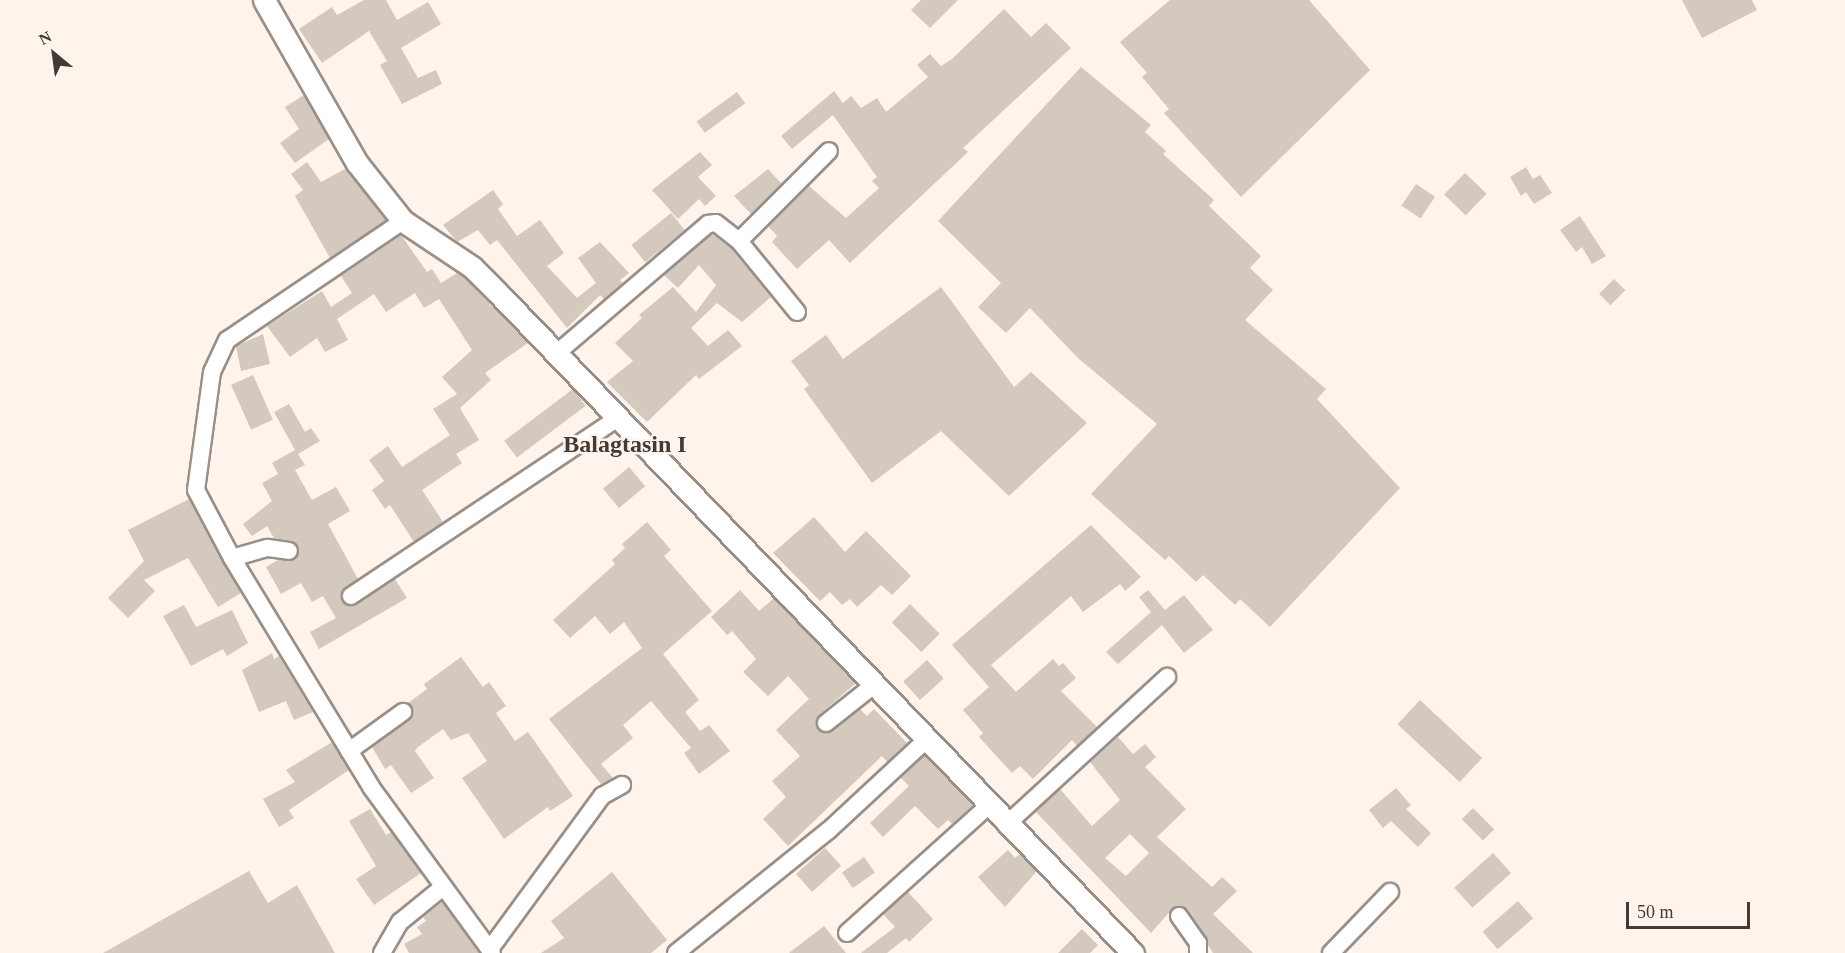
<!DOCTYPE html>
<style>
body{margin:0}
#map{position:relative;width:1845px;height:953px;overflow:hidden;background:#fef4ec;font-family:"Times New Roman",serif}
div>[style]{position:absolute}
.building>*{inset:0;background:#d4c9bf;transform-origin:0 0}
.roads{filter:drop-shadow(2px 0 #9a8f86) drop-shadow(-2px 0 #9a8f86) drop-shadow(0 2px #9a8f86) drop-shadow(0 -2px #9a8f86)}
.minor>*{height:16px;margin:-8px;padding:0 8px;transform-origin:8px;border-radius:8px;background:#fff}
.tertiary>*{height:21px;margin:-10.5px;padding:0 10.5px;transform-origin:10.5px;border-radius:10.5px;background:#fff}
span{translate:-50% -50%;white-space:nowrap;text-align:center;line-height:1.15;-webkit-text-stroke:5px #fef4ec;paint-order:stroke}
.quarter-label{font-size:24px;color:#403b37;font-weight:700}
.north{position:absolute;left:24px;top:24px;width:60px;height:60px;-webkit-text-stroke:4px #fef4ec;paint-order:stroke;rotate:331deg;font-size:16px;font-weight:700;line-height:24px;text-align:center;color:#403b37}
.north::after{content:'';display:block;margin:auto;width:21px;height:27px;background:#403b37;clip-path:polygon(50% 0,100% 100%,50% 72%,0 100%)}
.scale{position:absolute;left:1626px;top:902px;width:124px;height:27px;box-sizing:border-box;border:3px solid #403b37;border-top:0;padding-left:8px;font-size:18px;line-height:21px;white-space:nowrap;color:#403b37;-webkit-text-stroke:4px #fef4ec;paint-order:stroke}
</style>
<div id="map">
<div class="building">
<div style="clip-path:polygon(364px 0,386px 0,397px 20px,428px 2px,441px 24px,401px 48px,418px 78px,436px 70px,442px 84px,402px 104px,380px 65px,387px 61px,369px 31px,322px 63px,299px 29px,332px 7px,337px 15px)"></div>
<div style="clip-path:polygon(921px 0,958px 0,930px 28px,911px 10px)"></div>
<div style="clip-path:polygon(1170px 0,1309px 0,1370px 70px,1241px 197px,1164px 113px,1169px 109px,1142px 77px,1147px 73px,1120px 42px)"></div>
<div style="clip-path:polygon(1682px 0,1752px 0,1757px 10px,1702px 38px)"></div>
<div style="clip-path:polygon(1004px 9px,1031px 37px,1046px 23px,1071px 48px,963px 148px,968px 152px,850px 263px,829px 240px,797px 269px,772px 242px,777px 236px,768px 226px,809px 186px,846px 218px,879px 188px,872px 181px,877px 177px,833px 115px,792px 149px,781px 136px,834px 91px,843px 103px,851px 96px,861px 108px,877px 98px,886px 112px,928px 77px,917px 65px,930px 54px,941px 66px,952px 59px)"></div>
<div style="clip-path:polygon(1081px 67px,1151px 125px,1145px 132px,1166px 151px,1163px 154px,1214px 200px,1209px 206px,1261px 256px,1250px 268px,1273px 290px,1245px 320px,1326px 389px,1317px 399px,1400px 488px,1270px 627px,1240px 599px,1235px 605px,1203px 575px,1196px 582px,1169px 556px,1165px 560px,1091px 494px,1157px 424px,1079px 359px,1030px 308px,1006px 333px,978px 307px,1001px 283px,938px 221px)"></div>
<div style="left:737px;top:92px;width:14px;height:50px;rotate:54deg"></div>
<div style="clip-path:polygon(304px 95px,329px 139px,295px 163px,280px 143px,299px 129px,285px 107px)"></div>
<div style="clip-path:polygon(700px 152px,712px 165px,698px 177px,716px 196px,705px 206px,699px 199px,678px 219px,652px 190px)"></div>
<div style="clip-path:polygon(307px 162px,321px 182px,345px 169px,386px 220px,330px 258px,295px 196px,303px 190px,291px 174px)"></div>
<div style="clip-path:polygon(1526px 167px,1533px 179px,1540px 175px,1552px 193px,1534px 204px,1526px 192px,1521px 196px,1510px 177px)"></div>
<div style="clip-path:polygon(768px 169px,782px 184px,751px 214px,734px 196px)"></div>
<div style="left:1465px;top:173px;width:30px;height:30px;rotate:44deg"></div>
<div style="left:1416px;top:184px;width:23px;height:26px;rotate:34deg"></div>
<div style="clip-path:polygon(493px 190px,503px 204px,498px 209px,517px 236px,540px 220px,564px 253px,547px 266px,577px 298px,596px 283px,578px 258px,600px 242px,629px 273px,620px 280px,623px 283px,604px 299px,600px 295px,567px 328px,497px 240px,490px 245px,478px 230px,457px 242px,443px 225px)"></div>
<div style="left:671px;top:213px;width:22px;height:51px;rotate:51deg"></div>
<div style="clip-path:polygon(1580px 216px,1606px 256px,1592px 264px,1582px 247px,1576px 252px,1560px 230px)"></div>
<div style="clip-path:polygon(712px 234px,732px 249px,771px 297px,742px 322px,717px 303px,691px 328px,708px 346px,728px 330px,742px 346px,699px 379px,696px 375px,647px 422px,607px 382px,633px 361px,615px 343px,642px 318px,639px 315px,673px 287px,696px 312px,716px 285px,699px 265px,678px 288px,664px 275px)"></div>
<div style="clip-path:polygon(401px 235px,427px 272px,432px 269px,441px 283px,457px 273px,464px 277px,528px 343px,485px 373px,491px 380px,460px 408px,479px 440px,456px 454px,462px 463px,422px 490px,443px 522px,414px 542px,390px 505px,385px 509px,372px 490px,384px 481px,369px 460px,388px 446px,402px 467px,450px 435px,433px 409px,457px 394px,442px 377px,472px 350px,439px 299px,424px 308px,415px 293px,386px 312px,374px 294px,337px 319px,348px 340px,325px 352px,317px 338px,290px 357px,267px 326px,322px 291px,331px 307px,352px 293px,341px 276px)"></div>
<div style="left:1614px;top:279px;width:16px;height:21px;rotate:45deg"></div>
<div style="clip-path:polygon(941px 287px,1014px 387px,1031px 372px,1087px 423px,1009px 496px,941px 431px,872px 483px,804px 389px,809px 385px,791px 361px,826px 335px,843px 359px)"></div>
<div style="clip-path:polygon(263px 334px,270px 364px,241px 371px,236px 346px)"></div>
<div style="left:253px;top:375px;width:49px;height:24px;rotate:66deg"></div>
<div style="left:573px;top:389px;width:21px;height:86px;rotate:53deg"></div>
<div style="clip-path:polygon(289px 404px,305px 432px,311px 428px,320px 441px,298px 454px,305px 465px,295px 470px,312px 500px,336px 487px,350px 511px,328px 524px,358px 579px,342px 591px,342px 601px,356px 605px,395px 579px,407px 598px,319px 649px,310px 632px,336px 618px,323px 596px,312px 602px,301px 583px,281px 594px,266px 567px,278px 560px,293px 560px,298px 547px,274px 538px,267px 526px,252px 536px,243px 524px,272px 501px,262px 483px,278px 474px,272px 463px,295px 450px,274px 412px)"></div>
<div style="left:629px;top:467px;width:25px;height:34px;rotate:50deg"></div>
<div style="clip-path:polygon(189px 499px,241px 593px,218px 607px,188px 558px,144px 580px,155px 591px,128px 618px,108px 598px,144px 561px,128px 530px)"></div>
<div style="clip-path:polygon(814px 517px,845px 552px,866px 531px,911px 576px,892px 595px,881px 585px,857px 607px,850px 599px,842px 605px,830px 592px,820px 601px,773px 553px)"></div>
<div style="clip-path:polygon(647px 522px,671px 550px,664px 556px,712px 611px,663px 654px,699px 700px,685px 712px,700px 731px,709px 725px,730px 751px,699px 774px,684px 753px,691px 748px,651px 701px,623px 725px,633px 738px,601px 764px,613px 778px,601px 784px,549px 719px,642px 648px,624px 622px,610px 634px,595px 616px,570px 638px,553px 620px,615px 564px,612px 560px,625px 548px,622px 544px)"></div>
<div style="clip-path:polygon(1091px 525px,1141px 577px,1125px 591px,1120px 584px,1083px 612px,1071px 596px,991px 665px,1016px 692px,1053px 659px,1059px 666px,1063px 663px,1076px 678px,1061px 691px,1097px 727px,1077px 746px,1072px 740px,1033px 779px,1020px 766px,1012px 773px,979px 737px,983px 733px,963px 710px,989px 687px,952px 645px)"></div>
<div style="clip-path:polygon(740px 590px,759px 611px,774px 598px,856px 683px,819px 715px,818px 730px,828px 733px,860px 709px,867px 716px,874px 709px,907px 743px,887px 762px,882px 756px,788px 846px,763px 819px,786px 797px,772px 781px,800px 756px,776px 730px,809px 699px,788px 676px,768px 696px,743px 672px,756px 659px,732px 631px,727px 635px,711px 617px)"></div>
<div style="clip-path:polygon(1148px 590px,1165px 610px,1184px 595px,1213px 630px,1184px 653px,1162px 625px,1118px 664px,1106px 652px,1151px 612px,1139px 597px)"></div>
<div style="left:910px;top:604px;width:42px;height:26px;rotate:45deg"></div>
<div style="clip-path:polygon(184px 605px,196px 627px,232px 610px,248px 643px,227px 656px,223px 649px,191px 666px,163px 616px)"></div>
<div style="clip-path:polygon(272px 653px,274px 659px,279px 656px,313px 712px,294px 720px,286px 701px,259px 712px,242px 670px)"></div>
<div style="clip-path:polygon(461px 657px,483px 687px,489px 682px,506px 706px,496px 713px,515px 741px,528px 732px,573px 796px,550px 811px,548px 807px,504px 839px,462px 778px,487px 761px,468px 733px,451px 740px,443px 729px,418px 747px,415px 751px,434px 778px,411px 793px,391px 765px,385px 769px,372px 747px,412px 717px,408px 703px,427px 689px,424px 684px)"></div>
<div style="left:927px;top:660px;width:25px;height:32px;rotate:48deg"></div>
<div style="left:1420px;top:700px;width:85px;height:33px;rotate:43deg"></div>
<div style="clip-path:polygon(evenodd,1118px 737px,1133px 754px,1145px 744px,1156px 757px,1145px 767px,1186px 809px,1157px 837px,1212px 887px,1222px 877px,1237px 891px,1213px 914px,1253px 953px,1213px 953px,1183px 906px,1173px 908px,1151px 933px,1036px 812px,1060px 789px,1092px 826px,1120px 800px,1090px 762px,1118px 737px,1130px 834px,1149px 853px,1126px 876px,1105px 858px,1130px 834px)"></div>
<div style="clip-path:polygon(332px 742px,349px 770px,289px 810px,294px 818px,279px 827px,263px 799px,295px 782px,286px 770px)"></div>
<div style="clip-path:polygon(925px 755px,973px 805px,952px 824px,948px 820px,938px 829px,915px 806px,883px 837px,870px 823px,909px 786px,901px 778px)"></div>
<div style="clip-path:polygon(1396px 788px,1411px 805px,1406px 809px,1431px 833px,1418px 847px,1391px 821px,1383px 828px,1369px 810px)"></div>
<div style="left:1473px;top:808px;width:30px;height:16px;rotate:45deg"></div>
<div style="clip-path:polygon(370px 809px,386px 835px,391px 832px,421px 873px,374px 905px,356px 879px,376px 866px,349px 821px)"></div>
<div style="left:825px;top:848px;width:24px;height:39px;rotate:48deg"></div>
<div style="clip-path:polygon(1008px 850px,1015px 858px,1020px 854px,1037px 871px,1005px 907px,978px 877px)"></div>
<div style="left:1493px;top:853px;width:27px;height:52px;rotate:48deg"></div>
<div style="left:864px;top:857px;width:19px;height:27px;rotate:55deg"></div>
<div style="clip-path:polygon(249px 871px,268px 903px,297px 885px,335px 953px,103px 953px)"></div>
<div style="clip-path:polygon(612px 872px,667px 940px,651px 953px,541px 953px,564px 938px,551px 921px)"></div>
<div style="clip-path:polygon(908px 892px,933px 919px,909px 942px,906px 938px,887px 953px,861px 953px,895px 927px,883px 914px)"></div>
<div style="left:1518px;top:901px;width:23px;height:47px;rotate:49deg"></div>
<div style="clip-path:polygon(442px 902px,479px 953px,409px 953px,404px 944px,422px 934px,417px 927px,426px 921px,423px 917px)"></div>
<div style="clip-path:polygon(824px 926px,846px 953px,789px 953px)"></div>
<div style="clip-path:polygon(1082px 929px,1098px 945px,1090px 953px,1058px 953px)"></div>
</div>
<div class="roads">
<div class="minor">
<div style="left:403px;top:221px;width:212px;rotate:145.9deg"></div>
<div style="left:227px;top:340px;width:35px;rotate:115deg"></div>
<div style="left:212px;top:372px;width:119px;rotate:97.7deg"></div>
<div style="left:196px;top:490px;width:77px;rotate:62.1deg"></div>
<div style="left:232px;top:558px;width:268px;rotate:58.7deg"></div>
<div style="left:371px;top:787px;width:205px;rotate:53.9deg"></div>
<div style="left:797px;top:312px;width:92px;rotate:-129.2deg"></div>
<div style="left:739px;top:241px;width:127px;rotate:-45deg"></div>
<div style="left:557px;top:353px;width:199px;rotate:-40.5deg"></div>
<div style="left:708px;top:224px;width:8px;rotate:-7deg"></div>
<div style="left:716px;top:223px;width:29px;rotate:38deg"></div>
<div style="left:232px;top:558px;width:37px;rotate:-16deg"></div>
<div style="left:268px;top:548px;width:21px;rotate:8deg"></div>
<div style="left:351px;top:596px;width:322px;rotate:-33.7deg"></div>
<div style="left:826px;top:723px;width:61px;rotate:-38.4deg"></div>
<div style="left:349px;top:751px;width:67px;rotate:-35.8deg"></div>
<div style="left:1006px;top:825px;width:219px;rotate:-42.6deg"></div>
<div style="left:1179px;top:916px;width:33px;rotate:55deg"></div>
<div style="left:1198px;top:943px;width:10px;rotate:90deg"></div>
<div style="left:847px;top:933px;width:190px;rotate:-42deg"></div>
<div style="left:490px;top:949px;width:190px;rotate:-53.8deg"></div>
<div style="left:602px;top:796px;width:23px;rotate:-29deg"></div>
<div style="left:382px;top:953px;width:36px;rotate:-60deg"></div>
<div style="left:400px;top:922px;width:55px;rotate:-39.1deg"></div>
<div style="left:676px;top:953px;width:195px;rotate:-38.8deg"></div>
<div style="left:828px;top:831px;width:134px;rotate:-42.9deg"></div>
<div style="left:1331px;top:953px;width:85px;rotate:-46deg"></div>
</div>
<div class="tertiary">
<div style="left:264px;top:0;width:188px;rotate:60.3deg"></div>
<div style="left:357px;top:163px;width:74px;rotate:51.6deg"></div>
<div style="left:403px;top:221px;width:83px;rotate:33.7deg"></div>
<div style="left:472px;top:267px;width:37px;rotate:45deg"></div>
<div style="left:498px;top:293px;width:916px;rotate:46.11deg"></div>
</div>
</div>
<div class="quarter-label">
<span style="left:625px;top:445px">Balagtasin I</span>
</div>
<div class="north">N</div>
<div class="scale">50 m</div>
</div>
